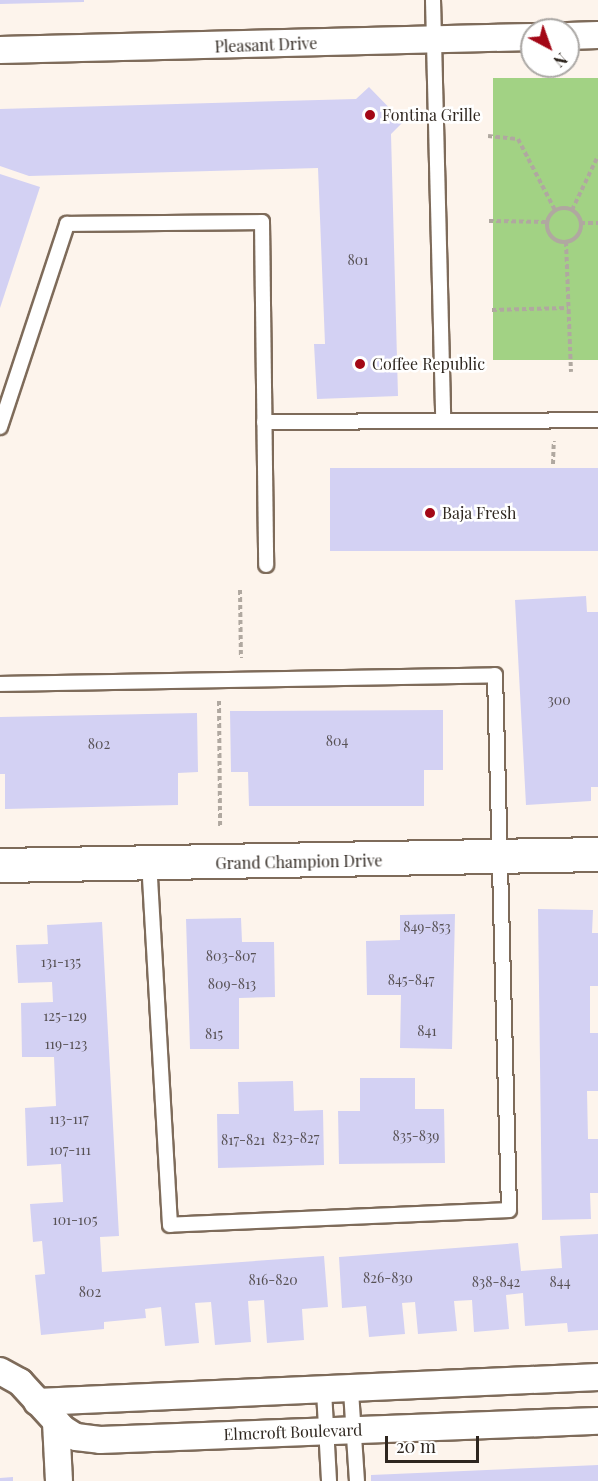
<!DOCTYPE html>
<style>
body{margin:0}
#map{position:relative;width:598px;height:1481px;overflow:hidden;background:#fdf4ec;font-family:"Playfair Display",serif}
div>[style]{position:absolute}
.green>*{inset:0;background:#a2d284;transform-origin:0 0}
.building>*{inset:0;background:#d3d1f3;transform-origin:0 0}
.path>*{height:4px;margin-top:-2px;transform-origin:0;background:repeating-linear-gradient(90deg,#b0a8a0 0 4.5px,transparent 0 7.5px)}
.path>.ring{margin:-2px;padding:0;box-sizing:content-box;background:none;border:4px solid #b0a8a0;border-radius:50%}
.roads{filter:drop-shadow(2px 0 #7e6b5a) drop-shadow(-2px 0 #7e6b5a) drop-shadow(0 2px #7e6b5a) drop-shadow(0 -2px #7e6b5a)}
.lane>*{height:14px;margin:-7px;padding:0 7px;transform-origin:7px;border-radius:7px;background:#fff}
.street>*{height:26px;margin:-13px;padding:0 13px;transform-origin:13px;border-radius:13px;background:#fff}
.secondary>*{height:33px;margin:-16.5px;padding:0 16.5px;transform-origin:16.5px;border-radius:16.5px;background:#fff}
.dots>*{width:16px;height:16px;translate:-50% -50%;box-sizing:border-box;border:3px solid #fff;border-radius:50%}
span{translate:-50% -50%;white-space:nowrap;text-align:center;line-height:1.15;-webkit-text-stroke:5px #fff;paint-order:stroke}
.number-label{font-size:14px;color:#575154}
.number-label span{-webkit-text-stroke-width:0}
.street-label{font-size:16px;color:#2e261f}
.poi-label{font-size:16px;color:#2e261f}
.left{translate:0 -50%;text-align:left}
.north{position:absolute;left:520px;top:18px;width:60px;height:60px;box-sizing:border-box;background:#fff;border:2px solid #aba8a5;border-radius:50%;rotate:139deg;font-size:16px;font-weight:700;line-height:24px;text-align:center;color:#2e261f}
.north::after{content:'';display:block;margin:auto;width:21px;height:27px;background:#a30716;clip-path:polygon(50% 0,100% 100%,50% 72%,0 100%)}
.scale{position:absolute;left:385px;top:1436px;width:94px;height:27px;box-sizing:border-box;border:3px solid #2e261f;border-top:0;padding-left:8px;font-size:18px;line-height:21px;white-space:nowrap;color:#2e261f;-webkit-text-stroke:4px #fff;paint-order:stroke}
</style>
<div id="map">
<div class="green">
<div style="left:598px;top:78px;width:282px;height:105px;rotate:90deg"></div>
</div>
<div class="building">
<div style="clip-path:polygon(0 0,84px 0,84px 2px,0 4px)"></div>
<div style="clip-path:polygon(369px 87px,403px 122px,391px 134px,398px 396px,317px 399px,314px 344px,325px 344px,318px 168px,29px 176px,0 166px,0 109px,356px 99px)"></div>
<div style="clip-path:polygon(0 174px,40px 187px,0 308px)"></div>
<div style="left:598px;top:468px;width:83px;height:268px;rotate:90deg"></div>
<div style="clip-path:polygon(586px 596px,587px 612px,598px 612px,598px 787px,591px 787px,591px 801px,526px 805px,515px 600px)"></div>
<div style="clip-path:polygon(443px 710px,443px 770px,424px 770px,424px 806px,249px 806px,248px 772px,231px 772px,230px 711px)"></div>
<div style="clip-path:polygon(197px 713px,198px 772px,178px 773px,178px 805px,5px 809px,5px 774px,0 774px,0 717px)"></div>
<div style="clip-path:polygon(538px 909px,593px 910px,592px 933px,598px 933px,598px 986px,590px 986px,590px 1033px,598px 1033px,598px 1091px,587px 1091px,588px 1139px,598px 1139px,598px 1193px,590px 1193px,591px 1219px,542px 1220px)"></div>
<div style="clip-path:polygon(455px 914px,452px 1049px,400px 1048px,401px 995px,367px 995px,366px 941px,400px 940px,400px 915px)"></div>
<div style="clip-path:polygon(241px 918px,242px 942px,274px 942px,275px 997px,239px 998px,239px 1049px,190px 1049px,186px 919px)"></div>
<div style="clip-path:polygon(102px 922px,119px 1236px,100px 1237px,102px 1272px,324px 1256px,328px 1307px,302px 1309px,304px 1340px,267px 1343px,264px 1300px,248px 1301px,251px 1342px,215px 1345px,211px 1302px,195px 1303px,199px 1343px,165px 1346px,161px 1307px,145px 1309px,146px 1318px,104px 1322px,104px 1329px,41px 1335px,35px 1275px,45px 1274px,42px 1241px,33px 1242px,30px 1204px,63px 1202px,61px 1164px,27px 1166px,25px 1108px,56px 1106px,54px 1057px,22px 1057px,21px 1003px,53px 1002px,52px 982px,18px 983px,16px 945px,48px 944px,47px 925px)"></div>
<div style="clip-path:polygon(360px 1078px,415px 1078px,415px 1109px,444px 1109px,445px 1163px,339px 1164px,338px 1111px,360px 1111px)"></div>
<div style="clip-path:polygon(293px 1081px,294px 1111px,323px 1110px,324px 1165px,218px 1168px,217px 1114px,239px 1114px,238px 1082px)"></div>
<div style="clip-path:polygon(598px 1234px,598px 1330px,568px 1332px,567px 1323px,525px 1326px,523px 1293px,506px 1295px,509px 1329px,474px 1332px,472px 1300px,454px 1301px,457px 1331px,418px 1334px,415px 1302px,402px 1303px,405px 1334px,369px 1337px,366px 1306px,342px 1308px,339px 1257px,518px 1243px,521px 1271px,562px 1268px,560px 1236px)"></div>
<div style="clip-path:polygon(598px 1465px,598px 1481px,371px 1481px,371px 1475px)"></div>
<div style="clip-path:polygon(13px 1477px,13px 1481px,0 1481px,0 1478px)"></div>
</div>
<div class="path">
<div style="left:488px;top:136px;width:30px;rotate:6deg"></div>
<div style="left:518px;top:139px;width:80px;rotate:62.5deg"></div>
<div class="ring" style="left:547px;top:208px;width:30px;height:30px"></div>
<div style="left:572px;top:210px;width:60px;rotate:-64.3deg"></div>
<div style="left:489px;top:221px;width:58px;rotate:1deg"></div>
<div style="left:581px;top:223px;width:17px"></div>
<div style="left:566px;top:242px;width:130px;rotate:87.8deg"></div>
<div style="left:492px;top:310px;width:76px;rotate:-1.5deg"></div>
<div style="left:553px;top:464px;width:23px;rotate:-88deg"></div>
<div style="left:240px;top:590px;width:68px;rotate:89.2deg"></div>
<div style="left:219px;top:701px;width:127px;rotate:89.5deg"></div>
</div>
<div class="roads">
<div class="lane">
<div style="left:433px;top:0;width:420px;rotate:88.6deg"></div>
<div style="left:264px;top:422px;width:334px;rotate:-0.3deg"></div>
<div style="left:0;top:427px;width:214px;rotate:-71.7deg"></div>
<div style="left:67px;top:224px;width:195px;rotate:-0.6deg"></div>
<div style="left:262px;top:222px;width:343px;rotate:89.3deg"></div>
<div style="left:0;top:684px;width:495px;rotate:-1deg"></div>
<div style="left:495px;top:675px;width:535px;rotate:88.5deg"></div>
<div style="left:509px;top:1210px;width:339px;rotate:177.5deg"></div>
<div style="left:170px;top:1225px;width:362px;rotate:-93.3deg"></div>
<div style="left:324px;top:1391px;width:90px;rotate:86.8deg"></div>
<div style="left:351px;top:1391px;width:90px;rotate:86.2deg"></div>
</div>
<div class="street">
<div style="left:568px;top:36px;width:30px;rotate:-2deg"></div>
<div style="left:0;top:50px;width:532px;rotate:-1.4deg"></div>
<div style="left:0;top:1371px;width:23px;rotate:29deg"></div>
<div style="left:20px;top:1382px;width:64px;rotate:47.5deg"></div>
<div style="left:63px;top:1429px;width:15px;rotate:32deg"></div>
<div style="left:76px;top:1437px;width:24px;rotate:7deg"></div>
<div style="left:100px;top:1440px;width:498px;rotate:-2.2deg"></div>
<div style="left:37px;top:1402px;width:562px;rotate:-2.55deg"></div>
<div style="left:56px;top:1422px;width:59px;rotate:87.1deg"></div>
</div>
<div class="secondary">
<div style="left:0;top:865px;width:598px;rotate:-1.05deg"></div>
</div>
</div>
<div class="dots">
<div style="left:370px;top:115px;background:#a30716"></div>
<div style="left:360px;top:364px;background:#a30716"></div>
<div style="left:430px;top:513px;background:#a30716"></div>
</div>
<div class="number-label">
<span style="left:358px;top:260px">801</span>
<span style="left:559px;top:700px">300</span>
<span style="left:337px;top:741px">804</span>
<span style="left:99px;top:744px">802</span>
<span style="left:427px;top:927px">849-853</span>
<span style="left:231px;top:956px">803-807</span>
<span style="left:61px;top:962px">131-135</span>
<span style="left:411px;top:980px">845-847</span>
<span style="left:232px;top:984px">809-813</span>
<span style="left:65px;top:1016px">125-129</span>
<span style="left:427px;top:1031px">841</span>
<span style="left:214px;top:1034px">815</span>
<span style="left:66px;top:1044px">119-123</span>
<span style="left:69px;top:1119px">113-117</span>
<span style="left:416px;top:1136px">835-839</span>
<span style="left:296px;top:1138px">823-827</span>
<span style="left:243px;top:1140px">817-821</span>
<span style="left:70px;top:1150px">107-111</span>
<span style="left:75px;top:1220px">101-105</span>
<span style="left:388px;top:1278px">826-830</span>
<span style="left:273px;top:1280px">816-820</span>
<span style="left:496px;top:1282px">838-842</span>
<span style="left:560px;top:1282px">844</span>
<span style="left:90px;top:1292px">802</span>
</div>
<div class="street-label">
<span style="left:266px;top:45px;rotate:-2deg">Pleasant Drive</span>
<span style="left:299px;top:862px;rotate:-1deg">Grand Champion Drive</span>
<span style="left:293px;top:1432px;rotate:-2deg">Elmcroft Boulevard</span>
</div>
<div class="poi-label">
<span class="left" style="left:382px;top:115px">Fontina Grille</span>
<span class="left" style="left:372px;top:364px">Coffee Republic</span>
<span class="left" style="left:442px;top:513px">Baja Fresh</span>
</div>
<div class="north">N</div>
<div class="scale">20 m</div>
</div>
